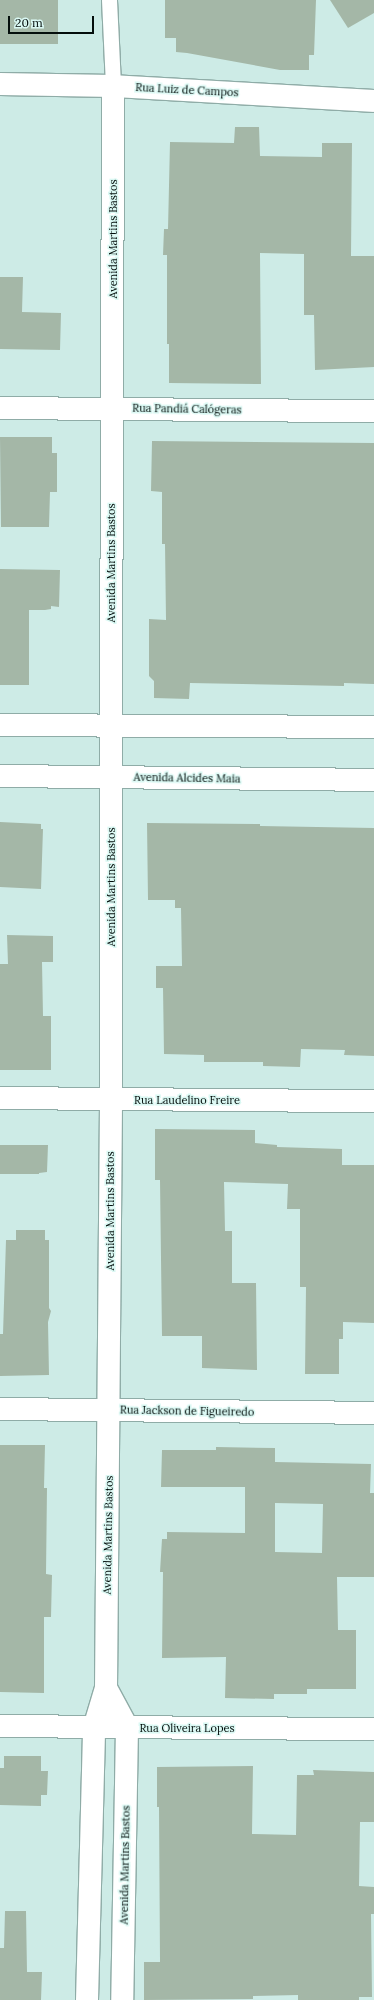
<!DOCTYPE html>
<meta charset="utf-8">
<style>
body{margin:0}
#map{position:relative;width:374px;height:2000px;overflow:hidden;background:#cdebe6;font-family:Lora,serif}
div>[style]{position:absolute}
.building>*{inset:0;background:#a4b7a7;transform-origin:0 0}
.roads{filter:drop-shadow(1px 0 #8faca7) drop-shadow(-1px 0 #8faca7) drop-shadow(0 1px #8faca7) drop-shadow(0 -1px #8faca7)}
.lane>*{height:15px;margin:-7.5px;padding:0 7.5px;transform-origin:7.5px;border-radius:7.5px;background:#fff}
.street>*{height:22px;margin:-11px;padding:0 11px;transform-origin:11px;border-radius:11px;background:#fff}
.secondary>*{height:22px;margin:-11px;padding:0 11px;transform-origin:11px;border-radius:11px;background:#fff}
span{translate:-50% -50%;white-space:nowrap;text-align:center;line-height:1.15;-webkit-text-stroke:3px #daf8f3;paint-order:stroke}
.street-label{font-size:11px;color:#040e0c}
.scale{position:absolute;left:8px;top:16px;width:86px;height:18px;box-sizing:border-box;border:2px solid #040e0c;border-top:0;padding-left:5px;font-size:12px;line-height:14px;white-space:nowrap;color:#040e0c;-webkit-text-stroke:3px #daf8f3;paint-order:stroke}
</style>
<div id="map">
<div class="building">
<div style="left:0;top:0;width:58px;height:44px"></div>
<div style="clip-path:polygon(165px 0,316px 0,314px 55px,309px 55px,309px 70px,280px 70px,187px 53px,176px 52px,176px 38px,165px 38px)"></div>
<div style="clip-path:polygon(330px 0,374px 0,374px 13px,348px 28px)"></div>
<div style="clip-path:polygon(235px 127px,259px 127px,260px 156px,322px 157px,322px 143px,352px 143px,351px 256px,374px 256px,374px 367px,315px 370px,314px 315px,304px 315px,304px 254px,260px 253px,261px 384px,169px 383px,169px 344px,167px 344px,167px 255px,163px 255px,164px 229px,168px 229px,170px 142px,234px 143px)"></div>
<div style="clip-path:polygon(0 277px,23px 277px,22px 312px,61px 313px,60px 350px,0 349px)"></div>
<div style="clip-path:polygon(0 437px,52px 437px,52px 453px,57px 453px,57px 492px,50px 492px,49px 527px,1px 527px)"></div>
<div style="clip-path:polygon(152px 441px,374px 443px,374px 684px,344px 683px,344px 686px,190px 683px,189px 699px,154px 698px,154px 681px,149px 676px,149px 619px,166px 620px,165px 544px,162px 544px,162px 492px,151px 491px)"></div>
<div style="clip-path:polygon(0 569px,60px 570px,59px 607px,51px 606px,51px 609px,45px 610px,29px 610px,29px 685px,0 685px)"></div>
<div style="clip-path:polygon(0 822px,41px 824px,41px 829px,43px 829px,41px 889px,0 887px)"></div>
<div style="clip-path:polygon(147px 823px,260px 824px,260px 826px,374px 828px,374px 1056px,344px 1055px,345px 1050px,301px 1049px,300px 1067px,263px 1066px,263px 1062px,204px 1062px,204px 1055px,164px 1054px,163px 988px,156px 988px,156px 966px,182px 966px,181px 908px,175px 908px,175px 900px,148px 900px)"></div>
<div style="clip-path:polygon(7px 935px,53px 936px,53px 962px,42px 962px,43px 1016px,51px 1016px,51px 1070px,0 1070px,0 964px,8px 964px)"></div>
<div style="clip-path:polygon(155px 1129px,255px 1130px,255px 1143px,277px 1145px,277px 1147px,342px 1149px,342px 1165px,374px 1165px,374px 1323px,343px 1322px,343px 1339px,339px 1339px,339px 1374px,305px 1374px,306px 1287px,300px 1287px,300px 1209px,287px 1209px,288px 1184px,224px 1182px,225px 1231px,232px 1231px,232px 1283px,256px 1283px,257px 1370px,202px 1368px,202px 1336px,162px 1336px,160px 1180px,155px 1180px)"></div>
<div style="clip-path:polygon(0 1145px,48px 1145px,47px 1172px,39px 1173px,39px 1174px,0 1174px)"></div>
<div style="clip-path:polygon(16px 1230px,45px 1230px,45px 1240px,49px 1240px,49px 1308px,51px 1311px,48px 1322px,49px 1375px,0 1376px,0 1334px,3px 1334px,6px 1240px,16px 1240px)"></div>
<div style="clip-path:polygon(0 1445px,45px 1445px,44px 1488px,47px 1488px,46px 1574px,52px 1575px,51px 1617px,44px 1617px,44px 1693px,0 1692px)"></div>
<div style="clip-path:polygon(evenodd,216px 1447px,275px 1448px,275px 1462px,371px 1464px,370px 1493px,374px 1493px,374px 1577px,337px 1577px,338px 1630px,356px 1630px,356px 1689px,307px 1689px,307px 1694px,274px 1694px,274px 1699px,225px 1698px,226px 1657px,162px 1658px,163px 1572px,160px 1572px,162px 1539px,167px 1539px,167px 1532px,245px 1533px,245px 1487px,161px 1487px,162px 1450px,216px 1450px,216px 1447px,275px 1503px,323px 1504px,322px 1553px,275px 1552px,275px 1503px)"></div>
<div style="clip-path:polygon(4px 1756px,41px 1756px,41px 1771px,48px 1771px,47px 1795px,41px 1795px,41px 1806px,0 1805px,0 1768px,4px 1768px)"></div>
<div style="clip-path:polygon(253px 1766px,252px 1834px,296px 1835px,297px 1775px,314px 1775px,313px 1770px,374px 1772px,374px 1822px,360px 1822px,359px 1886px,374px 1887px,374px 1914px,371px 1914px,372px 1997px,359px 1997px,359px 2000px,298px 2000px,298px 1995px,253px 1996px,253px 1999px,144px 2000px,144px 1962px,160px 1962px,159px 1807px,157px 1807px,157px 1767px)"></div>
<div style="clip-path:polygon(5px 1911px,26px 1911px,27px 1972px,42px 1972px,41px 2000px,0 2000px,0 1948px,4px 1948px)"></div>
</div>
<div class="roads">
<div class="lane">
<div style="left:109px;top:0;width:86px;rotate:87.3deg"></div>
</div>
<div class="street">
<div style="left:0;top:84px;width:113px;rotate:1deg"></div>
<div style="left:113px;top:86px;width:261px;rotate:3.3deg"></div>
<div style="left:0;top:408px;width:374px;rotate:0.5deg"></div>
<div style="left:111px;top:725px;width:639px;rotate:-89.82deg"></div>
<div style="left:0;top:1098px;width:374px;rotate:0.5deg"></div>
<div style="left:0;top:1409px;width:374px;rotate:0.6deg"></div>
<div style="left:0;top:1726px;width:374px;rotate:0.5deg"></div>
</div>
<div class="secondary">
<div style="left:0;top:725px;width:374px;rotate:0.3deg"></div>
<div style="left:0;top:776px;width:374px;rotate:0.6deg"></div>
<div style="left:106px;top:1688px;width:44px;rotate:61.7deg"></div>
<div style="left:127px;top:1727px;width:273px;rotate:91deg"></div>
<div style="left:87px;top:2000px;width:272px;rotate:-88.5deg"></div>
<div style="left:94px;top:1728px;width:42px;rotate:-73.3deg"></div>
<div style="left:106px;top:1688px;width:588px;rotate:-89.51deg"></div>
<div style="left:111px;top:1100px;width:375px;rotate:-90deg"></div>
</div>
</div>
<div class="street-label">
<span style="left:187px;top:90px;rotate:3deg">Rua Luiz de Campos</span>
<span style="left:113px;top:239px;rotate:-90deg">Avenida Martins Bastos</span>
<span style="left:187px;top:409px;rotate:1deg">Rua Pandiá Calógeras</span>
<span style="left:111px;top:563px;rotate:-90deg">Avenida Martins Bastos</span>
<span style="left:187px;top:778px;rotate:1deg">Avenida Alcides Maia</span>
<span style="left:111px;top:887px;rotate:-90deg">Avenida Martins Bastos</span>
<span style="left:187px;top:1100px">Rua Laudelino Freire</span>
<span style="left:110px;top:1211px;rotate:-90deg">Avenida Martins Bastos</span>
<span style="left:187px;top:1411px;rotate:1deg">Rua Jackson de Figueiredo</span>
<span style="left:108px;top:1535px;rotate:-89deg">Avenida Martins Bastos</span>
<span style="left:187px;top:1728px">Rua Oliveira Lopes</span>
<span style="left:125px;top:1865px;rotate:-89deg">Avenida Martins Bastos</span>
</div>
<div class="scale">20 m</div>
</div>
